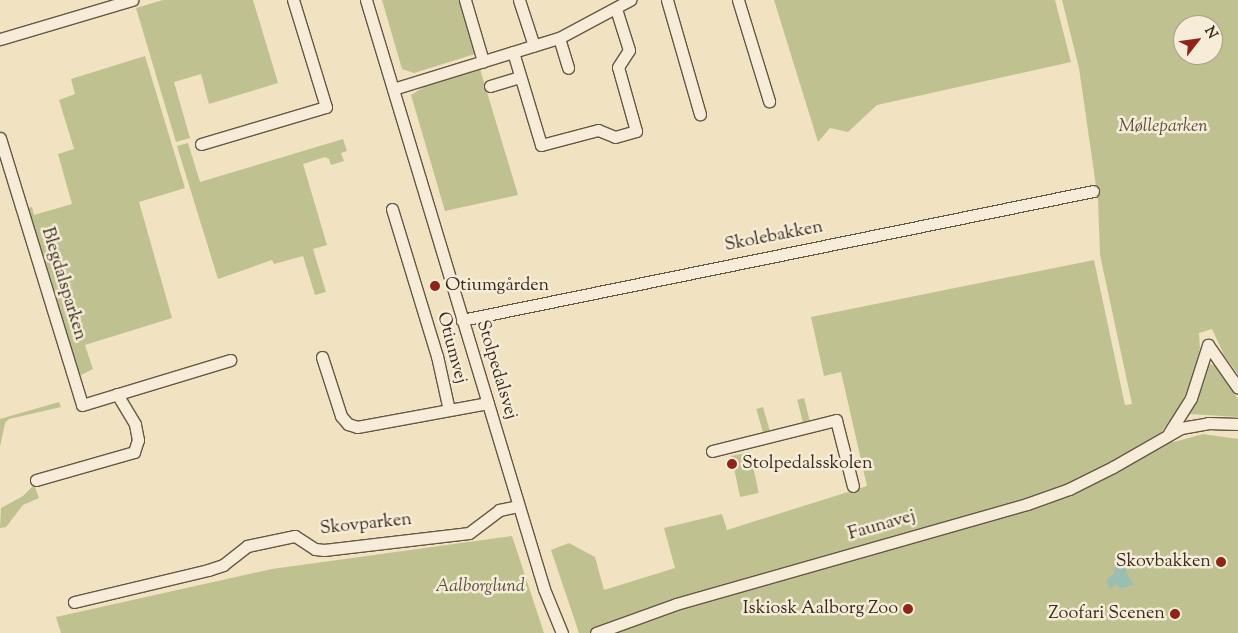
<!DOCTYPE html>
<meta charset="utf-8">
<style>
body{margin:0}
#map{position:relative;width:1238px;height:633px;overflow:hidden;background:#f1e2c1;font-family:"Sorts Mill Goudy",serif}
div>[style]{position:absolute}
.green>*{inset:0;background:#bfc290;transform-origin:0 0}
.water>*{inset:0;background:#9bbeb3}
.roads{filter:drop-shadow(1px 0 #655746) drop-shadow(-1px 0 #655746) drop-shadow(0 1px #655746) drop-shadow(0 -1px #655746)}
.minor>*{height:11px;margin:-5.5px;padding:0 5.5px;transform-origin:5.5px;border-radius:5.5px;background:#f6ecd7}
.dots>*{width:14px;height:14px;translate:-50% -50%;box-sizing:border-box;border:2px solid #f6ecd7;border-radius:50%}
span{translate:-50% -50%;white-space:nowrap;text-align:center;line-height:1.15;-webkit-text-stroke:5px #f6ecd7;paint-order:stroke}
.park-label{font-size:18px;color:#584f3a;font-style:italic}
.street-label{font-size:18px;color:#36291d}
.poi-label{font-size:18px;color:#36291d}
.left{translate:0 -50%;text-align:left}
.right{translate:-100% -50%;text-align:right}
.north{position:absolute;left:1173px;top:15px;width:50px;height:50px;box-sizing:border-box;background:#f6ecd7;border:1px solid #a99e8d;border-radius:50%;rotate:60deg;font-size:14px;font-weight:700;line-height:20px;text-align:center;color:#36291d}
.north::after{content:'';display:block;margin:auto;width:18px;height:22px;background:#8f2418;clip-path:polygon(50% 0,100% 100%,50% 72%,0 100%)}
</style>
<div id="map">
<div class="green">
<div style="clip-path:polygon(163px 0,253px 0,278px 83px,209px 104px,201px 74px,174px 82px,190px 138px,176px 142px,136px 8px)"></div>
<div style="clip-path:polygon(382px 0,460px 0,475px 54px,414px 73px,402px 69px)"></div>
<div style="clip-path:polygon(774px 0,1055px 0,1071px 62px,877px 105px,848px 132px,830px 128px,818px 142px)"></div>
<div style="clip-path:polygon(evenodd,1062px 0,1238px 0,1238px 374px,1224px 355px,1212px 329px,1199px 333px,1200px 348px,1192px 380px,1179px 408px,1162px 431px,1174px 442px,1203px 434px,1238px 439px,1238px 633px,579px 633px,551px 550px,569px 543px,595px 557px,604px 590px,675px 568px,664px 528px,722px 514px,727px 530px,867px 486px,841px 372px,824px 376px,811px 317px,1094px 260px,1125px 405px,1132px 404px,1100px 255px,1098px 200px,1079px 68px,1062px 0,1183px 25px,1213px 25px,1213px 55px,1183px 55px,1183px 25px)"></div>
<div style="clip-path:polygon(145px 56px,185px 188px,139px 202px,172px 318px,85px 345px,93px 369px,79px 376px,28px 208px,32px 207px,34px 215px,72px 204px,58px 154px,74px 149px,59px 100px,75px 94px,71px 79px)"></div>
<div style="clip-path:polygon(480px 69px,518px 195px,445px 211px,411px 95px,432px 82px)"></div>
<div style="clip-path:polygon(343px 139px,347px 151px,341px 153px,344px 161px,331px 165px,329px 159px,325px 157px,303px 164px,327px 245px,313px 249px,326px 292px,315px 295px,303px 256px,274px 264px,272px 260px,218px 279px,177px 146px,188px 143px,200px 182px)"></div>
<div style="clip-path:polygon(1210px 364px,1215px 366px,1238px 399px,1238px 417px,1190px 414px)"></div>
<div style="left:804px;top:398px;width:25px;height:7px;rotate:76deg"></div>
<div style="clip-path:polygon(59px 402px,61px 407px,9px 419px,5px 423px,0 447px,0 419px)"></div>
<div style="left:763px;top:407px;width:25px;height:7px;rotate:74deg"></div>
<div style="left:750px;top:452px;width:42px;height:19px;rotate:78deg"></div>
<div style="clip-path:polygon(34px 485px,39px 498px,23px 505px,6px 527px,0 528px,1px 508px,23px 496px)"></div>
<div style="clip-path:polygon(512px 536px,544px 633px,61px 633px,56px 617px,272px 569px)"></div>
</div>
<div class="water">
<div style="clip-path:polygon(1117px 556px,1125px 560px,1127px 574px,1134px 585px,1120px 588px,1117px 584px,1110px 589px,1106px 581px,1114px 573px)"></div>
</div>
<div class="roads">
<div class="minor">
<div style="left:366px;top:0;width:615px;rotate:73.18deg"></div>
<div style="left:544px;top:589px;width:48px;rotate:67.8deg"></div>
<div style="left:465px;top:0;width:64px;rotate:73.6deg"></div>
<div style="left:519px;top:0;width:48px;rotate:71.9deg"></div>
<div style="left:667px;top:0;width:119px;rotate:73.9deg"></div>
<div style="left:738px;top:0;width:106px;rotate:72.9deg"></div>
<div style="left:559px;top:38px;width:31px;rotate:73deg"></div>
<div style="left:0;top:39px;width:138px;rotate:-16.5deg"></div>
<div style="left:513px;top:52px;width:97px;rotate:73.2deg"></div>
<div style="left:541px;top:145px;width:59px;rotate:-14.7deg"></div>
<div style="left:598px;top:130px;width:18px;rotate:22deg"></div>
<div style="left:615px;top:137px;width:22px;rotate:-16deg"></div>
<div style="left:636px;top:131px;width:66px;rotate:-105.7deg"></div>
<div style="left:618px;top:67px;width:20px;rotate:-57deg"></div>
<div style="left:629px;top:50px;width:43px;rotate:-107.6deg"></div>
<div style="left:490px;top:86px;width:31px;rotate:-17deg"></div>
<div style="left:393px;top:89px;width:174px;rotate:-17.1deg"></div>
<div style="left:559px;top:38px;width:81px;rotate:-28.2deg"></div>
<div style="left:0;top:138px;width:279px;rotate:72.9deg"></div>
<div style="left:82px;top:405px;width:155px;rotate:-16.9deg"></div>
<div style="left:201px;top:144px;width:130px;rotate:-16.5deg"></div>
<div style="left:326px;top:107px;width:112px;rotate:-107.1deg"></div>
<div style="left:392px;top:209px;width:154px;rotate:73deg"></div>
<div style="left:437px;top:356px;width:55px;rotate:77.5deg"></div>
<div style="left:462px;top:320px;width:644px;rotate:-11.55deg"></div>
<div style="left:1208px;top:345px;width:52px;rotate:55.1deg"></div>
<div style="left:322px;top:357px;width:62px;rotate:72.1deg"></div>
<div style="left:341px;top:416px;width:11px;rotate:49deg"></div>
<div style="left:348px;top:424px;width:9px;rotate:18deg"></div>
<div style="left:357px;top:427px;width:133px;rotate:-10.4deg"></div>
<div style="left:1169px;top:433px;width:41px;rotate:-57.8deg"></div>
<div style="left:1191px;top:398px;width:56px;rotate:-72.2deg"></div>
<div style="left:712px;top:451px;width:128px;rotate:-14deg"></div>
<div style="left:836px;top:420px;width:68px;rotate:75.6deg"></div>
<div style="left:36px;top:480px;width:102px;rotate:-15.9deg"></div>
<div style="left:134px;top:452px;width:13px;rotate:-72deg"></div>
<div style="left:138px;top:440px;width:16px;rotate:-101deg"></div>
<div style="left:135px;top:424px;width:35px;rotate:-121deg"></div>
<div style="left:74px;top:602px;width:138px;rotate:-13.4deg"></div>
<div style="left:208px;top:570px;width:16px;rotate:-18deg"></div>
<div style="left:223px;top:565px;width:31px;rotate:-38deg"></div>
<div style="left:247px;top:546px;width:49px;rotate:-11.8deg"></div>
<div style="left:295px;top:536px;width:24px;rotate:33deg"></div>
<div style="left:315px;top:549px;width:9px;rotate:6deg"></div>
<div style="left:324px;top:550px;width:146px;rotate:-6.7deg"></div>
<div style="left:469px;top:533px;width:38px;rotate:-37deg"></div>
<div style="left:499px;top:510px;width:19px;rotate:-12deg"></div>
<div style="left:596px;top:633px;width:85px;rotate:-19.9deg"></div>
<div style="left:676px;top:604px;width:365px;rotate:-15.9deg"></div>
<div style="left:1027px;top:504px;width:45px;rotate:-19.7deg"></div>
<div style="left:1069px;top:489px;width:49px;rotate:-26.6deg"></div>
<div style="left:1113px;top:467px;width:78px;rotate:-29.8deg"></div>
<div style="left:1181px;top:428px;width:27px;rotate:-10deg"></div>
<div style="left:1208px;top:423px;width:30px;rotate:2deg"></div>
</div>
</div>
<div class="dots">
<div style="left:435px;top:286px;background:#8f2418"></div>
<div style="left:732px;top:464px;background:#8f2418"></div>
<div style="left:1221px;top:562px;background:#8f2418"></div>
<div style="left:908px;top:609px;background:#8f2418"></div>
<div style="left:1175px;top:614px;background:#8f2418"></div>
</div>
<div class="park-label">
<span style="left:1163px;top:127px">Mølleparken</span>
<span style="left:480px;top:587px">Aalborglund</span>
</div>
<div class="street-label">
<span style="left:774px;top:237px;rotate:-11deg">Skolebakken</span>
<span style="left:63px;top:284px;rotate:73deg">Blegdalsparken</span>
<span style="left:451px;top:348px;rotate:75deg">Otiumvej</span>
<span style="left:496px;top:370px;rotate:73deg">Stolpedalsvej</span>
<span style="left:366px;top:525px;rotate:-6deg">Skovparken</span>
<span style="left:882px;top:526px;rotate:-16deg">Faunavej</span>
</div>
<div class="poi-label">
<span class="left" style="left:445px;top:286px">Otiumgården</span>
<span class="left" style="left:742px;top:464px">Stolpedalsskolen</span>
<span class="right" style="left:1211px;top:562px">Skovbakken</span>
<span class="right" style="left:898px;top:609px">Iskiosk Aalborg Zoo</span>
<span class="right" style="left:1165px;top:614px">Zoofari Scenen</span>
</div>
<div class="north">N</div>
</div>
